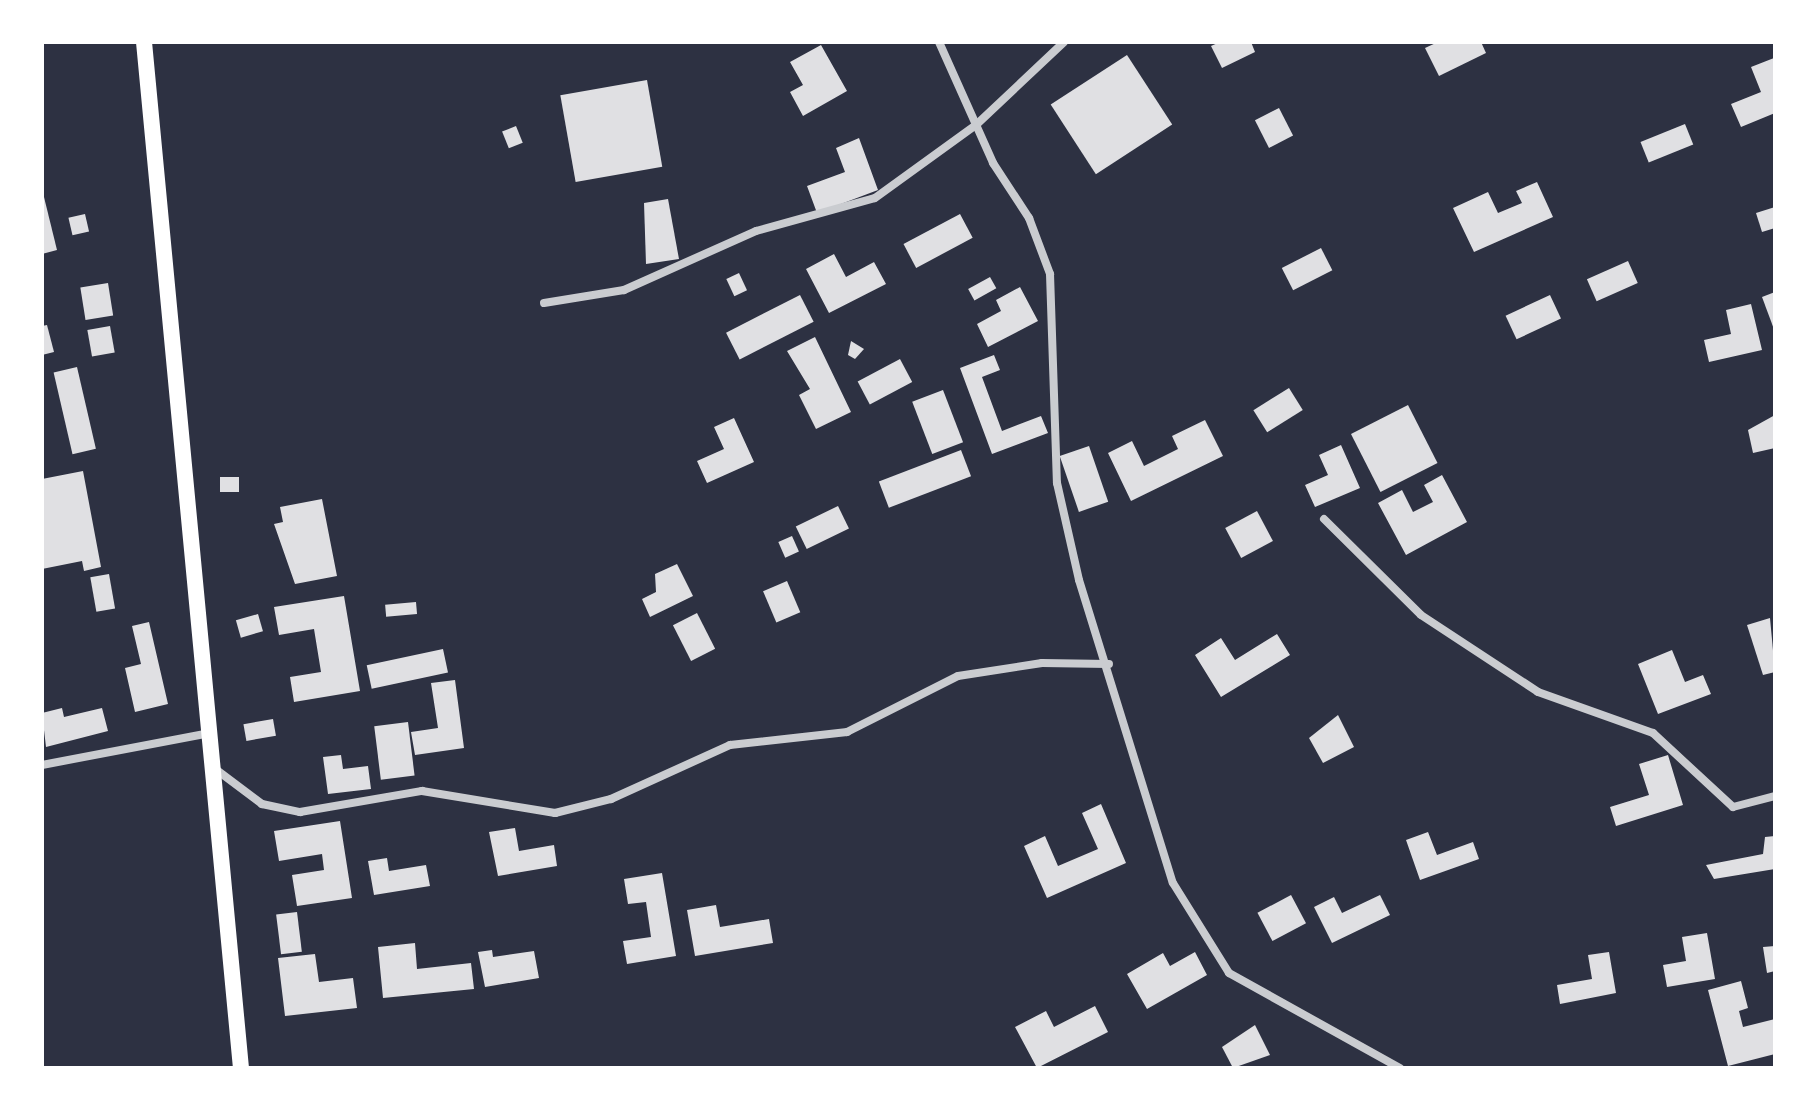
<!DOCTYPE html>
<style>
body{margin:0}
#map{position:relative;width:1817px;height:1110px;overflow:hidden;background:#2d3142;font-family:"Open Sans",sans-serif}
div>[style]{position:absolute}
.building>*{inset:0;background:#e0e0e3;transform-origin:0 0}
.minor>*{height:8px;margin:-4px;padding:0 4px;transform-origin:4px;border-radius:4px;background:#caccd0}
.secondary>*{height:16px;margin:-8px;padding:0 8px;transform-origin:8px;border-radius:8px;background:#fff}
span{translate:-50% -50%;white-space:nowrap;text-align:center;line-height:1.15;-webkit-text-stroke:7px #fff;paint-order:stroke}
.frame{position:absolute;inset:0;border:44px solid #fff;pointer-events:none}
</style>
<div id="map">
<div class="building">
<div style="clip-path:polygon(1220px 42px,1251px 42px,1255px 52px,1222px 68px,1211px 46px)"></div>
<div style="clip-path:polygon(1438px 42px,1481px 42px,1486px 53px,1439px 76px,1425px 48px)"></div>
<div style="clip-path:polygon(821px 45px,847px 91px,803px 116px,790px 92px,803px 85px,790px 62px)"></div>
<div style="left:1127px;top:55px;width:83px;height:91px;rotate:57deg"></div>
<div style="clip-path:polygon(1774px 58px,1775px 113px,1741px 127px,1731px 104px,1761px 92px,1751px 67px)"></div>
<div style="left:647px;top:80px;width:88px;height:88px;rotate:80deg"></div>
<div style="left:1279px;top:108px;width:31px;height:27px;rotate:63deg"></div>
<div style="left:1685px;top:124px;width:22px;height:48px;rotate:68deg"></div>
<div style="left:516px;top:126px;width:18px;height:15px;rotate:68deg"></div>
<div style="clip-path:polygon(859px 138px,878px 190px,817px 213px,807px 186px,845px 172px,836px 148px)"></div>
<div style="clip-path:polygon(1537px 182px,1553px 217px,1474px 252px,1453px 208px,1488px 192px,1498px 213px,1522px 203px,1516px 191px)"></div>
<div style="clip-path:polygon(43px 193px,57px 250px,42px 254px,42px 194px)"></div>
<div style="clip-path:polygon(668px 199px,679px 259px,646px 264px,644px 203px)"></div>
<div style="clip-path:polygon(1775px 207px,1775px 228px,1762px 232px,1756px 213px)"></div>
<div style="left:85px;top:214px;width:18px;height:17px;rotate:77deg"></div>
<div style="left:960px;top:214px;width:27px;height:64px;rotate:62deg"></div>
<div style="left:1321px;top:248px;width:25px;height:44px;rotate:63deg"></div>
<div style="clip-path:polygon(834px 254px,846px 277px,874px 262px,886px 284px,829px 313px,806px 269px)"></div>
<div style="left:1628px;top:261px;width:24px;height:45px;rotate:66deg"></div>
<div style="left:739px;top:273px;width:19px;height:14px;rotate:65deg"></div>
<div style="left:990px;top:277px;width:13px;height:25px;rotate:61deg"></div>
<div style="left:108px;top:283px;width:33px;height:28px;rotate:81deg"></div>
<div style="clip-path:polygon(1020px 287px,1038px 321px,988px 347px,977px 324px,1001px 311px,996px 300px)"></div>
<div style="clip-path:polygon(1775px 292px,1775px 332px,1762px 297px)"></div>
<div style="left:800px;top:295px;width:30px;height:83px;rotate:63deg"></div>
<div style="left:1550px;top:295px;width:26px;height:49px;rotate:65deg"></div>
<div style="clip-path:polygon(1751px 304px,1762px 350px,1709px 362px,1704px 340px,1731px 334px,1726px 310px)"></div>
<div style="clip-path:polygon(47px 325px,54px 352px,42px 355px,42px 326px)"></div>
<div style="left:110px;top:326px;width:27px;height:23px;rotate:80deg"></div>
<div style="clip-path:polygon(815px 337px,851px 412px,816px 429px,799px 395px,810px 389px,787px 351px)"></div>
<div style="clip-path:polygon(851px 341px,864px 349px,855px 359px,848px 355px)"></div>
<div style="clip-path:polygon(994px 355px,1000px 370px,982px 377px,1002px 431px,1041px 416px,1048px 433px,992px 454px,960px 368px)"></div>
<div style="left:900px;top:359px;width:26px;height:48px;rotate:62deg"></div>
<div style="left:77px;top:367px;width:84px;height:24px;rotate:77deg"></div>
<div style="left:1289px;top:388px;width:26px;height:42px;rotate:58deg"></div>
<div style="left:943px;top:390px;width:56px;height:33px;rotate:69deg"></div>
<div style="left:1408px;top:405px;width:65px;height:64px;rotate:63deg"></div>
<div style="clip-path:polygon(1775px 415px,1775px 448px,1753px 453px,1748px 430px)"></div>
<div style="clip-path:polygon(734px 418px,754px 462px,707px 483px,697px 461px,724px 449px,714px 427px)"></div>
<div style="clip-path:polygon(1205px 420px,1223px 456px,1131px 501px,1108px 453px,1132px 441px,1144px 466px,1178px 449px,1172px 436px)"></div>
<div style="clip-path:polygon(1341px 445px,1360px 488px,1315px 507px,1305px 485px,1328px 475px,1319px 455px)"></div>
<div style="left:1089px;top:446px;width:59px;height:31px;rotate:71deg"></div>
<div style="left:961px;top:450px;width:28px;height:88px;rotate:69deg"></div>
<div style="clip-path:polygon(83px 471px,101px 567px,84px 571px,82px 561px,42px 569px,42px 479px)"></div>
<div style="clip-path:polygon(1442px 475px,1467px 522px,1406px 555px,1378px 503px,1402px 490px,1413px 512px,1433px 502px,1424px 485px)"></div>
<div style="left:239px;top:477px;width:15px;height:19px;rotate:90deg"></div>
<div style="clip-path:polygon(322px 499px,337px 576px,295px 584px,274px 524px,283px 522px,280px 507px)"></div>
<div style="left:838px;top:506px;width:25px;height:47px;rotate:64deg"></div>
<div style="left:1257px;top:511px;width:34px;height:36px;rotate:62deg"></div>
<div style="left:792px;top:536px;width:17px;height:15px;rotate:66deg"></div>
<div style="clip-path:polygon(677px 564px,693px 596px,650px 617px,642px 599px,656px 592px,655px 574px)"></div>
<div style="left:109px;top:574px;width:35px;height:19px;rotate:80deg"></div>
<div style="left:787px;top:581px;width:34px;height:26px;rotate:67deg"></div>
<div style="clip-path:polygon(344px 596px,360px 691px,294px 702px,290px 677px,321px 672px,314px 629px,279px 635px,274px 607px)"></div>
<div style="left:416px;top:602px;width:12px;height:31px;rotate:85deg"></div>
<div style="left:697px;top:613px;width:40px;height:27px;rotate:63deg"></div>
<div style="left:258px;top:614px;width:18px;height:23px;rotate:74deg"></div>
<div style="clip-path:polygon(1770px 618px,1775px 672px,1763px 675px,1747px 625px)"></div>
<div style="clip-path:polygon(149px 622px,168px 704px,135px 712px,125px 668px,141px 664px,132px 626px)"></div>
<div style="clip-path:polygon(1277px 634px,1290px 655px,1221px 697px,1195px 655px,1221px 638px,1235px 660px)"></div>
<div style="left:443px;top:649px;width:24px;height:78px;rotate:78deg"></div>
<div style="clip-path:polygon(1672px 650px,1685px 682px,1703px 675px,1711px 694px,1658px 714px,1638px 664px)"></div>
<div style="clip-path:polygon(455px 680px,464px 748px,415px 755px,411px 732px,438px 728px,431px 683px)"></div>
<div style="clip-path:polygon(62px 708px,64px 717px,102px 708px,108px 731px,46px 747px,42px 713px)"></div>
<div style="clip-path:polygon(1338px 715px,1354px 747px,1323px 763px,1309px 738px)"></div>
<div style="left:273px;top:719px;width:17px;height:30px;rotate:80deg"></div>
<div style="left:408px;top:722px;width:54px;height:34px;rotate:83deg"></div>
<div style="clip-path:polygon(341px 755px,343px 769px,368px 766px,371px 789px,328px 794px,323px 757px)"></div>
<div style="clip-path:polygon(1668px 755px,1683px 805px,1616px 826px,1610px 807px,1649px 795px,1639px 764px)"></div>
<div style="clip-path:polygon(1101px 804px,1126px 863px,1047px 898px,1024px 846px,1045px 836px,1058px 866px,1098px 849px,1082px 813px)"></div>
<div style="clip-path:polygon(340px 821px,352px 898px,297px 906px,292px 875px,324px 870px,322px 854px,279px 861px,274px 831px)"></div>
<div style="clip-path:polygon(515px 828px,519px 851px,554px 845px,557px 866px,498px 876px,489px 832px)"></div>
<div style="clip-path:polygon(1428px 832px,1437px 855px,1473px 842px,1479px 859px,1420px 880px,1406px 840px)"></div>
<div style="clip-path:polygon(1775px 836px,1775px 869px,1714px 879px,1706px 865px,1763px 854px,1765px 837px)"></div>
<div style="clip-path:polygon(387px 858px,389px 871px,426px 865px,430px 886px,374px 895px,368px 861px)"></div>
<div style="clip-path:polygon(662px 873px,676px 956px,627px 964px,623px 941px,651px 937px,646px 902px,628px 904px,624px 879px)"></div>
<div style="left:1291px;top:895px;width:32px;height:38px;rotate:62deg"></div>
<div style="clip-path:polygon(1380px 895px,1390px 915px,1332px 943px,1314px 907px,1334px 897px,1342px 913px)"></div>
<div style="clip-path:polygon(716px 905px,720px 927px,769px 919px,773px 943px,695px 956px,687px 910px)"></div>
<div style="left:297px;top:912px;width:40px;height:21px;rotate:83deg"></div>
<div style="clip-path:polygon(1707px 933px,1715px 979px,1667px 987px,1663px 965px,1686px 961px,1682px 937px)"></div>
<div style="clip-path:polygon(415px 943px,417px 969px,471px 963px,474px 989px,383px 998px,378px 947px)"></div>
<div style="clip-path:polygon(1775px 946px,1775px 971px,1767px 973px,1763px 947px)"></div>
<div style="clip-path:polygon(492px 950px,493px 957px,534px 951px,539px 978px,485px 987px,478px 952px)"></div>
<div style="clip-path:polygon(1195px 952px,1207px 975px,1147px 1009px,1127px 974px,1163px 953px,1170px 966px)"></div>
<div style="clip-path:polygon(1609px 952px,1616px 993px,1560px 1004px,1557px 985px,1592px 979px,1588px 955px)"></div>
<div style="clip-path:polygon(315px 954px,319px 982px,353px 978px,357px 1008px,285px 1016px,278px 958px)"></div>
<div style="clip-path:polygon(1741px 981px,1748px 1008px,1739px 1011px,1743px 1027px,1775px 1019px,1775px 1054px,1728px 1066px,1708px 990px)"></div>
<div style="clip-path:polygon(1095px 1006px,1108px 1032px,1037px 1068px,1015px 1027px,1046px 1011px,1054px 1027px)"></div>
<div style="clip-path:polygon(1255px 1025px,1270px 1055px,1233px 1068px,1222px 1047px)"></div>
</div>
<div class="minor">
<div style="left:939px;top:42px;width:133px;rotate:65.9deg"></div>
<div style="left:993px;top:163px;width:66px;rotate:56.8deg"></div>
<div style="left:1029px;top:218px;width:60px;rotate:69.4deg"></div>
<div style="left:1050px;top:274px;width:209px;rotate:88.1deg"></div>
<div style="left:1057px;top:483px;width:99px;rotate:77.2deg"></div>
<div style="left:1079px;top:580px;width:317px;rotate:72.8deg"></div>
<div style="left:1173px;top:883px;width:106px;rotate:58.1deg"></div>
<div style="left:1229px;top:973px;width:196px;rotate:29.1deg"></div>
<div style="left:544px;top:303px;width:81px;rotate:-9.2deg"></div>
<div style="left:624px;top:290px;width:145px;rotate:-24.1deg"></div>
<div style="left:756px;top:231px;width:123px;rotate:-15.5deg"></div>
<div style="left:875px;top:198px;width:125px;rotate:-35.9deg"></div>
<div style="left:976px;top:125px;width:121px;rotate:-43.3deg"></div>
<div style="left:1324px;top:519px;width:136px;rotate:44.7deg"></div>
<div style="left:1421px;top:615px;width:140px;rotate:33.3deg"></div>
<div style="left:1538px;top:692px;width:122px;rotate:19.6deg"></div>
<div style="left:1653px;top:733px;width:109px;rotate:42.8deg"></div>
<div style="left:1733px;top:807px;width:43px;rotate:-14.7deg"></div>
<div style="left:42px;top:765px;width:171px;rotate:-10.8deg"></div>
<div style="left:214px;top:768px;width:60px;rotate:36.9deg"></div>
<div style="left:262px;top:804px;width:39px;rotate:12deg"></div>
<div style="left:300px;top:812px;width:124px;rotate:-9.8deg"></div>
<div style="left:422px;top:791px;width:135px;rotate:9.4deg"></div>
<div style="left:555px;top:813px;width:58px;rotate:-14deg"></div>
<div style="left:611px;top:799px;width:131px;rotate:-24.4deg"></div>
<div style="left:730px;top:745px;width:118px;rotate:-6.3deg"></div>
<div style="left:847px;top:732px;width:124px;rotate:-26.8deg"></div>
<div style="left:958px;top:676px;width:85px;rotate:-8.8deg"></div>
<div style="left:1042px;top:663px;width:67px;rotate:0.9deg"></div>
</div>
<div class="secondary">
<div style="left:144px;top:42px;width:1031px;rotate:84.6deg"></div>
</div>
<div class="frame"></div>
</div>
